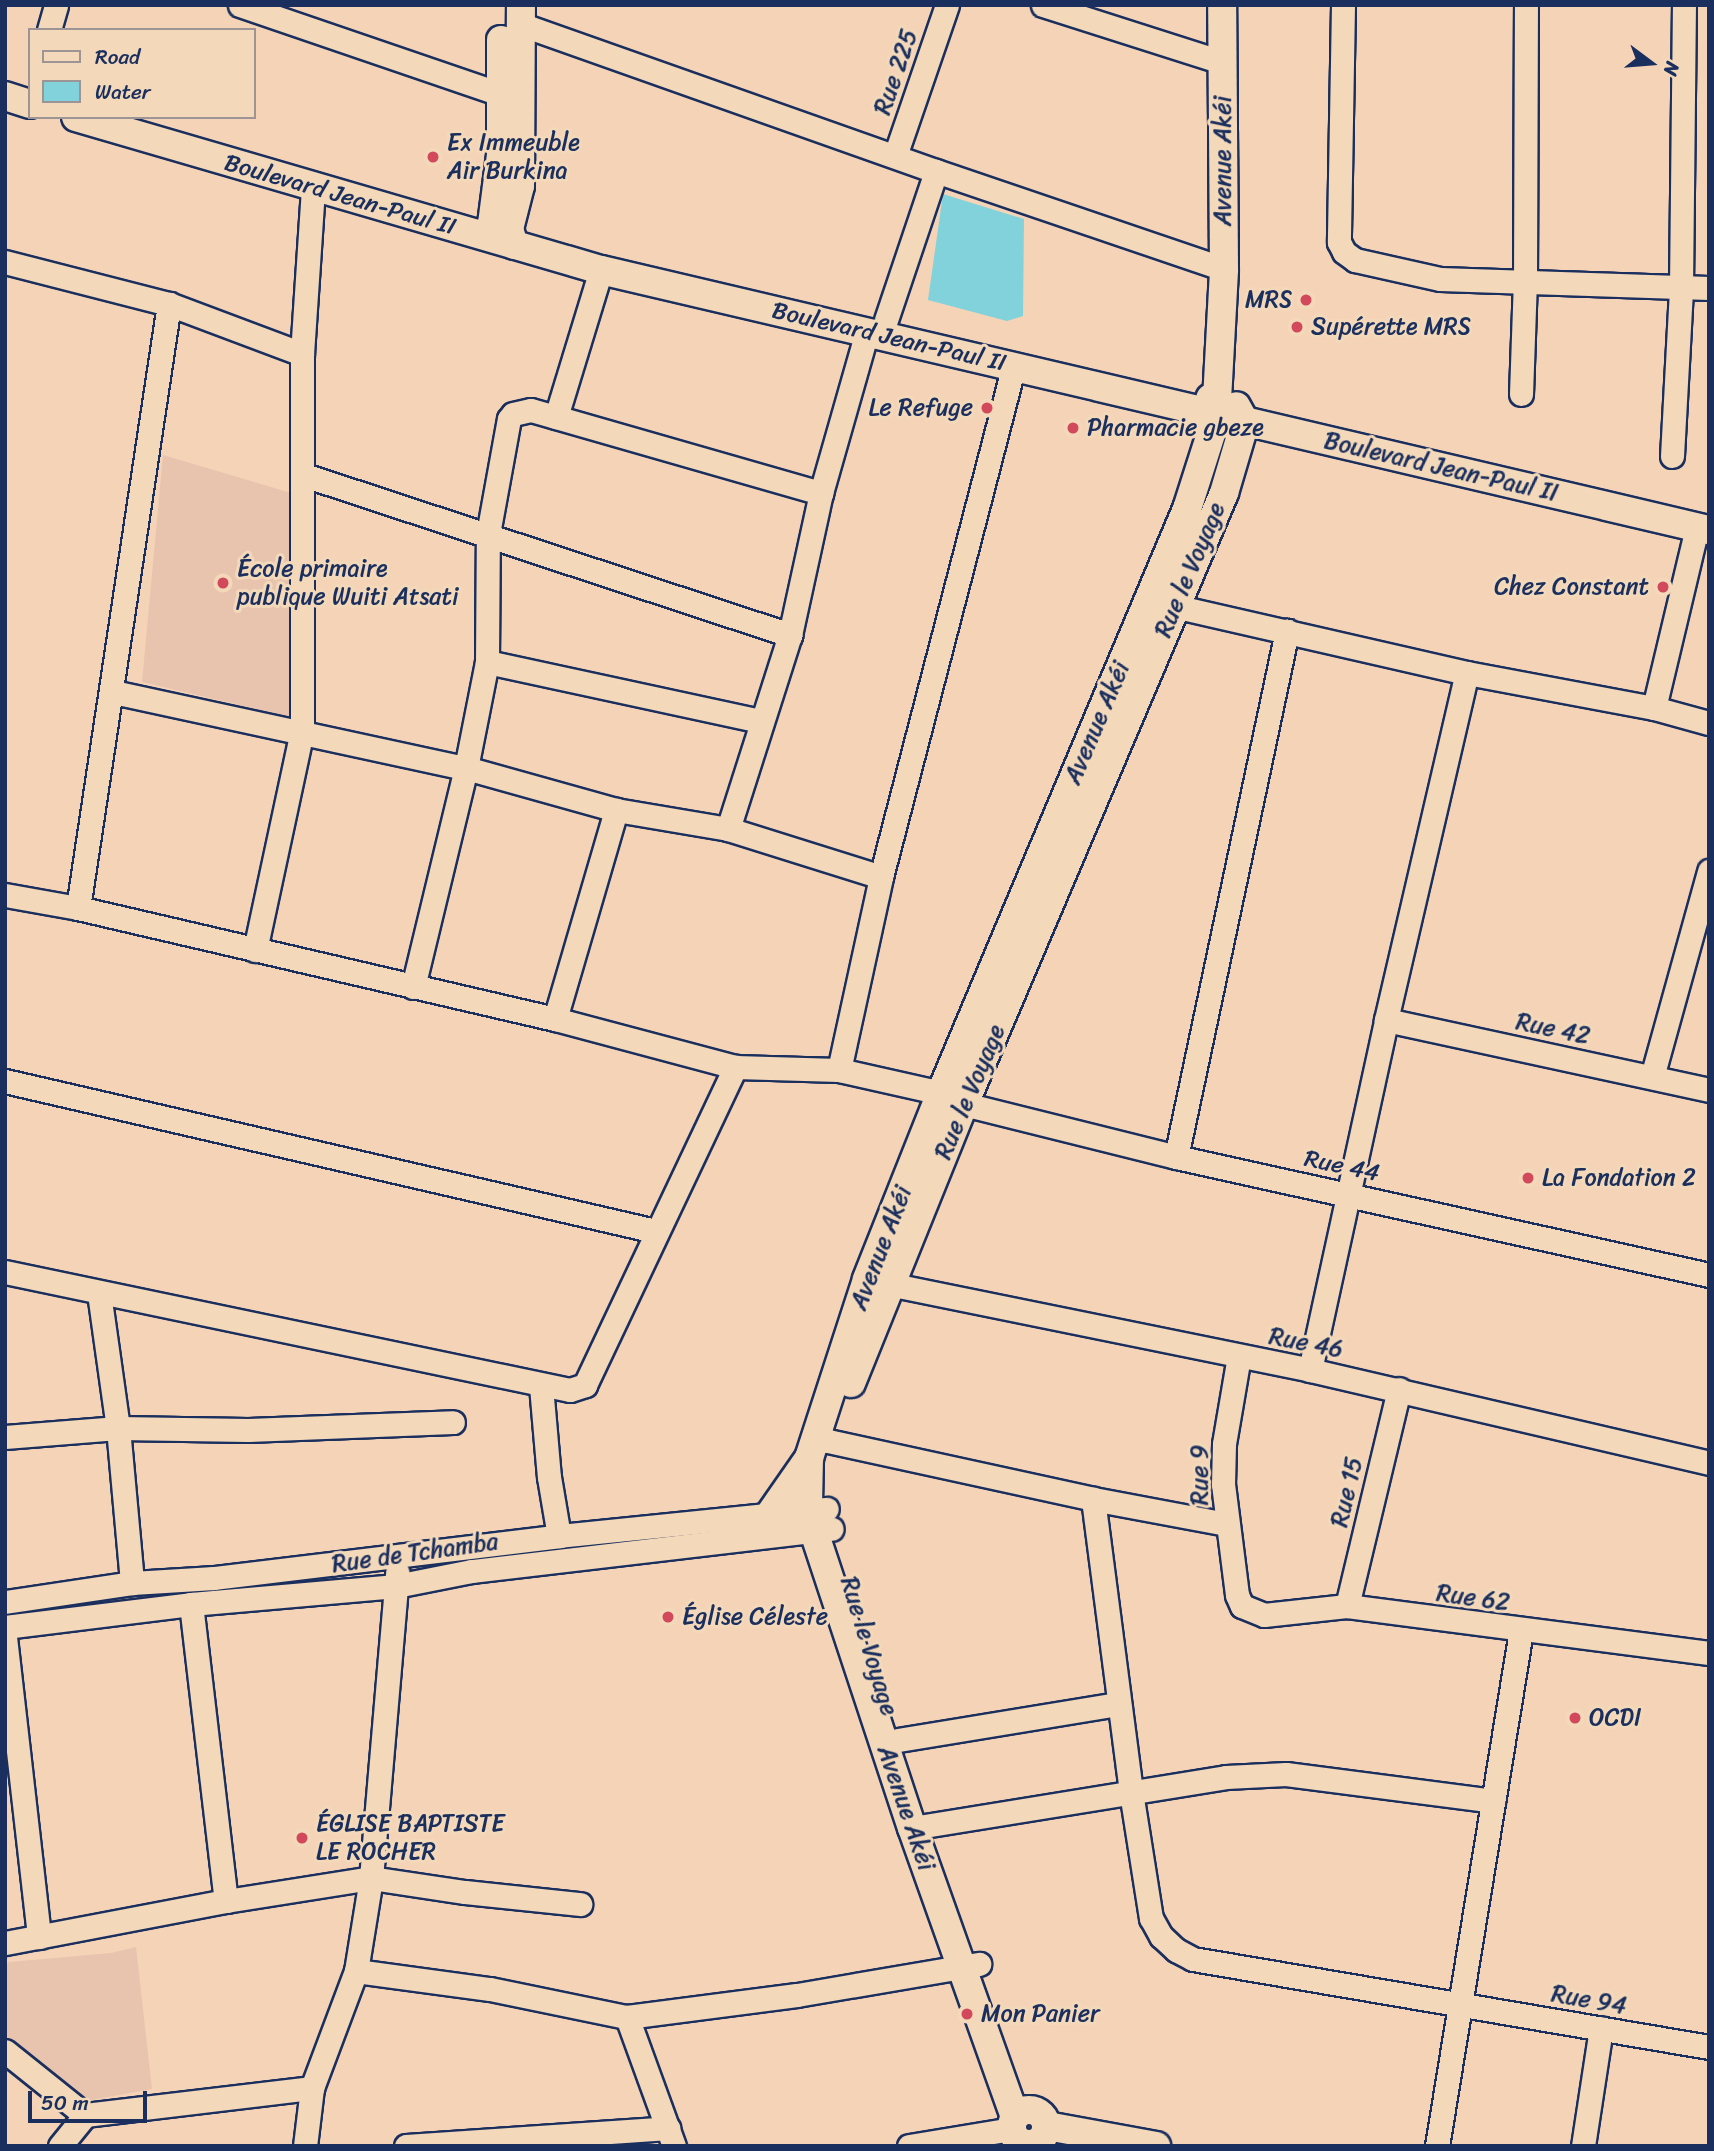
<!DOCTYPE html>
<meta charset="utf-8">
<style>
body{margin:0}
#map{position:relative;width:1714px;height:2151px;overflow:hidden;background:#f4d3b7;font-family:Sriracha,sans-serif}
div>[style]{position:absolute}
.built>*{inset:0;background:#e8c4af}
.water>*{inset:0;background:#82d2dc}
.roads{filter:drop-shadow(2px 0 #1b2f5e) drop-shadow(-2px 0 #1b2f5e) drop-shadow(0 2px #1b2f5e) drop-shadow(0 -2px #1b2f5e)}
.minor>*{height:23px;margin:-11.5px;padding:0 11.5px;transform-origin:11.5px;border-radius:11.5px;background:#f3d9ba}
.major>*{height:28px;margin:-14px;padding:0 14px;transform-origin:14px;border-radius:14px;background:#f3d9ba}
.major>.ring{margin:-14px;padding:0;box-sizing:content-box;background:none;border:28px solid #f3d9ba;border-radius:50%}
.dots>*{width:19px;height:19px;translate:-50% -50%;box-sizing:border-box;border:4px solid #f3d9ba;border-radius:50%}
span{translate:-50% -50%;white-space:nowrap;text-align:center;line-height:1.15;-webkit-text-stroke:6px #f3d9ba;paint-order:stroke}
.street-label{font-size:24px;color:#1b2f5e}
.poi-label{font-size:24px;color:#1b2f5e}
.left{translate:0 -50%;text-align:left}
.right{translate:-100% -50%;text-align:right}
.frame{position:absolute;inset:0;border:7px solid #1b2f5e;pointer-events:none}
.legend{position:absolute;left:28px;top:28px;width:228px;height:91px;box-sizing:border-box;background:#f3d9ba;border:2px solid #9d9595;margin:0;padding:9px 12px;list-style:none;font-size:21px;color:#1b2f5e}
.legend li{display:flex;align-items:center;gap:14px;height:35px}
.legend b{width:35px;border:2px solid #9d9595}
.north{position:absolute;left:1616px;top:28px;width:70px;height:70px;-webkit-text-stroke:5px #f3d9ba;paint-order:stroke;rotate:106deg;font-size:19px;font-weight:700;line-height:28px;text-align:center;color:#1b2f5e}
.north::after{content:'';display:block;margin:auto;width:24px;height:32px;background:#1b2f5e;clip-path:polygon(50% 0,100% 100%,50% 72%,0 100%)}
.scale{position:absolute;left:28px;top:2091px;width:119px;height:32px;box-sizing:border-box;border:4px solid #1b2f5e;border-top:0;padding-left:9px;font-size:21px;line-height:24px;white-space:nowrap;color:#1b2f5e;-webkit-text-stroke:5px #f3d9ba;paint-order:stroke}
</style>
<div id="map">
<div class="built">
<div style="clip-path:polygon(163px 455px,298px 495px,291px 717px,142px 682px)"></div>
<div style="clip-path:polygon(136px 1947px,152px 2089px,75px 2103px,5px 2051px,5px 1966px,9px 1962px,111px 1953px)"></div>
</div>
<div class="water">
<div style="clip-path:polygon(943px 194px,1024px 219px,1023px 316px,1007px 321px,928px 300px)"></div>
</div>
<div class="roads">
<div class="minor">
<div style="left:240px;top:5px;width:291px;rotate:18.9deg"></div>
<div style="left:1043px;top:5px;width:188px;rotate:17.7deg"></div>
<div style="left:1343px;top:5px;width:237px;rotate:91deg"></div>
<div style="left:1339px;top:242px;width:11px;rotate:63deg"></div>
<div style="left:1344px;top:252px;width:14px;rotate:36deg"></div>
<div style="left:1355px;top:260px;width:87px;rotate:12.6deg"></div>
<div style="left:1440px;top:279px;width:269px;rotate:1.9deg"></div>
<div style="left:520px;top:24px;width:441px;rotate:19.5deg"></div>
<div style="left:49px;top:30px;width:26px;rotate:-74deg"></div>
<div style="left:895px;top:156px;width:160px;rotate:-71deg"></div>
<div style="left:5px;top:262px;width:169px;rotate:14.4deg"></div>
<div style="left:169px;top:304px;width:142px;rotate:20.6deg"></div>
<div style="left:886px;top:320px;width:157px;rotate:-71.4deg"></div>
<div style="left:936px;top:171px;width:304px;rotate:18.8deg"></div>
<div style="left:1521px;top:394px;width:112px;rotate:-88deg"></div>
<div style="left:1525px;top:282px;width:277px;rotate:-89.8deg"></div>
<div style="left:556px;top:417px;width:154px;rotate:-73deg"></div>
<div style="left:1672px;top:456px;width:168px;rotate:-86.9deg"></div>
<div style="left:1681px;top:288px;width:283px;rotate:-89.4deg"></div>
<div style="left:304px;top:475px;width:512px;rotate:18.22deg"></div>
<div style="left:1174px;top:606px;width:301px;rotate:12.9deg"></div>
<div style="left:1467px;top:673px;width:190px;rotate:10.6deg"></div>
<div style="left:1654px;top:708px;width:57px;rotate:15.3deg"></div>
<div style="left:487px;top:662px;width:280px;rotate:12.2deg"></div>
<div style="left:113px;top:692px;width:361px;rotate:12.2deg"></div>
<div style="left:466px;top:768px;width:156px;rotate:15.6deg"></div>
<div style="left:616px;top:810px;width:114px;rotate:9.6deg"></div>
<div style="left:728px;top:829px;width:160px;rotate:17.4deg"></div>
<div style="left:1654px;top:708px;width:185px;rotate:-76.6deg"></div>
<div style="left:728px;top:829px;width:204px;rotate:-72.3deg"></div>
<div style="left:790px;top:635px;width:145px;rotate:-77.7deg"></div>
<div style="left:821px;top:493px;width:167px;rotate:-74.1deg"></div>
<div style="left:5px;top:895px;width:74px;rotate:10.1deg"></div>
<div style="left:78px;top:908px;width:490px;rotate:13.1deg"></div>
<div style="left:555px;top:1019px;width:186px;rotate:14.9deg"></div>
<div style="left:735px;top:1067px;width:104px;rotate:1.7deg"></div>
<div style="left:839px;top:1070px;width:105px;rotate:12.7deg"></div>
<div style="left:941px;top:1093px;width:25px;rotate:26deg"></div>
<div style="left:964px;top:1104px;width:219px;rotate:14deg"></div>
<div style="left:1176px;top:1157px;width:546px;rotate:12.48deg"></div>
<div style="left:78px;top:908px;width:611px;rotate:-81.43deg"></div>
<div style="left:255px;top:950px;width:225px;rotate:-77.9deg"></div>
<div style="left:302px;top:730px;width:376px;rotate:-90deg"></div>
<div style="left:302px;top:354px;width:166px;rotate:-86.2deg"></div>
<div style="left:413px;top:987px;width:225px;rotate:-76.4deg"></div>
<div style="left:466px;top:768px;width:108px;rotate:-78.8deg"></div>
<div style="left:487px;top:662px;width:128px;rotate:-89.6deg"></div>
<div style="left:488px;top:534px;width:117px;rotate:-79.7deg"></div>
<div style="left:509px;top:419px;width:6px;rotate:-51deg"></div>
<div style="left:513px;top:414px;width:18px;rotate:-13deg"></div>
<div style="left:531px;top:410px;width:302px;rotate:16deg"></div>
<div style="left:555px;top:1019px;width:218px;rotate:-73.7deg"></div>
<div style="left:1386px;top:1020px;width:330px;rotate:12.2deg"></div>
<div style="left:839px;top:1070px;width:198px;rotate:-77.7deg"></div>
<div style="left:881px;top:877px;width:529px;rotate:-75.44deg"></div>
<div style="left:1652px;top:1077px;width:214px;rotate:-74.5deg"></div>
<div style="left:5px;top:1081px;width:667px;rotate:12.99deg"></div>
<div style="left:1176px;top:1157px;width:538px;rotate:-78.08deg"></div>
<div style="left:5px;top:1272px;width:577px;rotate:11.8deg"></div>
<div style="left:570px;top:1390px;width:16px;rotate:-18deg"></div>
<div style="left:585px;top:1385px;width:352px;rotate:-64.7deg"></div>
<div style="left:874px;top:1281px;width:445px;rotate:11.5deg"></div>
<div style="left:1310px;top:1370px;width:410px;rotate:13.1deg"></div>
<div style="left:99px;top:1293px;width:136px;rotate:82deg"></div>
<div style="left:118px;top:1428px;width:156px;rotate:84.8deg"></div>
<div style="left:1239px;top:1356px;width:89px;rotate:99.7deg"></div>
<div style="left:1224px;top:1444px;width:40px;rotate:91.4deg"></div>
<div style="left:1223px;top:1484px;width:112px;rotate:82.8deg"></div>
<div style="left:1237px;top:1595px;width:12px;rotate:66deg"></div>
<div style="left:1242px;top:1606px;width:24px;rotate:22deg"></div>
<div style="left:1264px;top:1615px;width:83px;rotate:-6.2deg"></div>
<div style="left:1347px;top:1606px;width:365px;rotate:7.4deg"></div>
<div style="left:1310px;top:1370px;width:358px;rotate:-77.7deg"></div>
<div style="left:1386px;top:1020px;width:356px;rotate:-76.9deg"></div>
<div style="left:541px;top:1386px;width:91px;rotate:85deg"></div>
<div style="left:549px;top:1477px;width:60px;rotate:80.4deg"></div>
<div style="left:816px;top:1434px;width:14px;rotate:30deg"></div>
<div style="left:828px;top:1441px;width:271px;rotate:12.3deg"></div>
<div style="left:1093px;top:1499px;width:135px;rotate:10.6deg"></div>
<div style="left:5px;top:1437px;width:113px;rotate:-4.6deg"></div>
<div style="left:118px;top:1428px;width:130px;rotate:0.9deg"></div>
<div style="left:248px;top:1430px;width:205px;rotate:-2.2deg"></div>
<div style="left:1093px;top:1499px;width:295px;rotate:82.6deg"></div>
<div style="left:1131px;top:1792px;width:128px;rotate:81deg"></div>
<div style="left:1151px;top:1918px;width:21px;rotate:61deg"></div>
<div style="left:1161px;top:1936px;width:21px;rotate:43deg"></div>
<div style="left:1176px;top:1950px;width:19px;rotate:28deg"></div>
<div style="left:1193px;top:1959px;width:523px;rotate:9.68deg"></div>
<div style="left:5px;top:1602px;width:128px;rotate:-8.5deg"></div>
<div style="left:132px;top:1583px;width:82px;rotate:-3.5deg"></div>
<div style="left:214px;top:1578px;width:348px;rotate:-6.9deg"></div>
<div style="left:559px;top:1536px;width:269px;rotate:-5.8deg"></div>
<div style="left:191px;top:1604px;width:299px;rotate:83.3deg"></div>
<div style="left:1347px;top:1606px;width:223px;rotate:-76.5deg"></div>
<div style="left:5px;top:1627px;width:187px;rotate:-7deg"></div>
<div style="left:191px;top:1604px;width:206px;rotate:-5deg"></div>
<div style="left:396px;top:1586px;width:77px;rotate:-11.2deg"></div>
<div style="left:472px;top:1571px;width:362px;rotate:-6.7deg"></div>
<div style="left:5px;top:1637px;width:302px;rotate:83.5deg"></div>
<div style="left:898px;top:1740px;width:224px;rotate:-9.3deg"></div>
<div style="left:912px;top:1828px;width:318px;rotate:-9.2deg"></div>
<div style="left:1226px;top:1777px;width:60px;rotate:-2.9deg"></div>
<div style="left:1286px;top:1774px;width:209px;rotate:7.4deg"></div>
<div style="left:5px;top:1943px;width:225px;rotate:-10.8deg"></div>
<div style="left:226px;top:1901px;width:147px;rotate:-9deg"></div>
<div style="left:371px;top:1878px;width:95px;rotate:8.5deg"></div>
<div style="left:465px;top:1892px;width:116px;rotate:6deg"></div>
<div style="left:356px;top:1971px;width:135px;rotate:7.7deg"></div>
<div style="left:490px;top:1989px;width:140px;rotate:11.6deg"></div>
<div style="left:627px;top:2017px;width:171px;rotate:-7.4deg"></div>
<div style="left:797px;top:1995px;width:185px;rotate:-9.7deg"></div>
<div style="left:627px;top:2017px;width:137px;rotate:70deg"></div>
<div style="left:5px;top:2051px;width:102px;rotate:38.7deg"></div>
<div style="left:60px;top:2146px;width:40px;rotate:-51deg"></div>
<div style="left:85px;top:2115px;width:229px;rotate:-6.8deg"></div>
<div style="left:305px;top:2146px;width:58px;rotate:-83.1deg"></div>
<div style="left:312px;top:2088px;width:125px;rotate:-69.4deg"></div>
<div style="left:356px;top:1971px;width:94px;rotate:-80.8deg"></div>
<div style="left:371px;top:1878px;width:307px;rotate:-85.1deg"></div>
<div style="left:406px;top:2146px;width:263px;rotate:-3.9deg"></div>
<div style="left:909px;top:2146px;width:104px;rotate:-9.4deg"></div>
<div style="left:1437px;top:2146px;width:522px;rotate:-80.74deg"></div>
<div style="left:1583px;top:2146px;width:119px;rotate:-81.3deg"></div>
</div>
<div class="major">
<div style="left:5px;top:96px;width:26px;rotate:18deg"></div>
<div style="left:76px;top:117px;width:547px;rotate:16.25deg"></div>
<div style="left:601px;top:270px;width:1138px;rotate:13.21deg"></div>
<div style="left:496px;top:239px;width:16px;rotate:-105deg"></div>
<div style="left:492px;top:224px;width:70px;rotate:-82.6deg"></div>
<div style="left:501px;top:155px;width:115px;rotate:-90deg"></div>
<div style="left:514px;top:245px;width:17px;rotate:-107deg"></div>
<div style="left:509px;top:229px;width:44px;rotate:-75.7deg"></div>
<div style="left:520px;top:186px;width:181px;rotate:-89.7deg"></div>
<div style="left:1217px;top:400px;width:131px;rotate:-86.9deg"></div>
<div style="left:1224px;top:269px;width:264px;rotate:-90.4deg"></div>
<div style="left:851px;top:1383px;width:301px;rotate:-68deg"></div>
<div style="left:964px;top:1104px;width:664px;rotate:-66.95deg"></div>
<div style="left:1224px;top:493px;width:74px;rotate:-73.5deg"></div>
<div style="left:1245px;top:422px;width:18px;rotate:-119deg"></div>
<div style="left:768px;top:1517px;width:72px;rotate:-55.2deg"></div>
<div class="ring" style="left:1012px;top:2110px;width:6px;height:6px"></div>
<div style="left:1015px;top:2117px;width:307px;rotate:-109.6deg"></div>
<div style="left:912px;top:1828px;width:312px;rotate:-108.3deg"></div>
<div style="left:814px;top:1532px;width:28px;rotate:-103deg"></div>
<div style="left:808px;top:1505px;width:47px;rotate:-88.8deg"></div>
<div style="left:809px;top:1458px;width:188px;rotate:-72deg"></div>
<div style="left:867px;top:1279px;width:200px;rotate:-68.3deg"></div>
<div style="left:941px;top:1093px;width:634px;rotate:-67.16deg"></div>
<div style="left:1187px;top:509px;width:99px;rotate:-72.3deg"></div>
<div style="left:1217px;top:415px;width:18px;rotate:-112deg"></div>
<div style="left:1047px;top:2126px;width:111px;rotate:10.4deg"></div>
</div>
</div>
<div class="dots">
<div style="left:433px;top:157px;background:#d1495b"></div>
<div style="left:1306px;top:300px;background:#d1495b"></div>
<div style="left:1297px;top:327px;background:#d1495b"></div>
<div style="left:987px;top:408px;background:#d1495b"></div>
<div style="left:1073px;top:428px;background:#d1495b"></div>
<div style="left:223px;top:583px;background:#d1495b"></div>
<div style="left:1663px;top:587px;background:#d1495b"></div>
<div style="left:1528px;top:1178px;background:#d1495b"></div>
<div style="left:668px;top:1617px;background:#d1495b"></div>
<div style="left:1575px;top:1718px;background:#d1495b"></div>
<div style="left:302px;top:1838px;background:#d1495b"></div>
<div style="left:967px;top:2014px;background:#d1495b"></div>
</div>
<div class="street-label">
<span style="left:896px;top:72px;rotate:-71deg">Rue 225</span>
<span style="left:1223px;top:161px;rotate:-90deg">Avenue Akéi</span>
<span style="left:340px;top:195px;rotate:16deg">Boulevard Jean-Paul II</span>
<span style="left:889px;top:337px;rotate:13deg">Boulevard Jean-Paul II</span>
<span style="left:1441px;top:467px;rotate:13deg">Boulevard Jean-Paul II</span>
<span style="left:1190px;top:570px;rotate:-67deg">Rue le Voyage</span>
<span style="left:1097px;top:723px;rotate:-67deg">Avenue Akéi</span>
<span style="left:1553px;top:1029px;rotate:12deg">Rue 42</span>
<span style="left:970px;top:1092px;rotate:-67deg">Rue le Voyage</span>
<span style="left:1342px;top:1166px;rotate:12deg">Rue 44</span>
<span style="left:881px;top:1248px;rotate:-69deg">Avenue Akéi</span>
<span style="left:1306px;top:1343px;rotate:11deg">Rue 46</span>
<span style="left:1200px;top:1475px;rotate:-90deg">Rue 9</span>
<span style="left:1347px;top:1492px;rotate:-77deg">Rue 15</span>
<span style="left:415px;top:1553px;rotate:-8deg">Rue de Tchamba</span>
<span style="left:1473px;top:1598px;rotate:8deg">Rue 62</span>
<span style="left:869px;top:1646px;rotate:73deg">Rue le Voyage</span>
<span style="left:906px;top:1808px;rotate:71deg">Avenue Akéi</span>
<span style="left:1589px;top:2000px;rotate:10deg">Rue 94</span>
</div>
<div class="poi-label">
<span class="left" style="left:447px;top:157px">Ex Immeuble<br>Air Burkina</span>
<span class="right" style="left:1292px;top:300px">MRS</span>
<span class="left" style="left:1311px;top:327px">Supérette MRS</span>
<span class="right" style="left:973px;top:408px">Le Refuge</span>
<span class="left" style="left:1087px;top:428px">Pharmacie gbeze</span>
<span class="left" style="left:237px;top:583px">École primaire<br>publique Wuiti Atsati</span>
<span class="right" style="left:1649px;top:587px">Chez Constant</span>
<span class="left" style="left:1542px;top:1178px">La Fondation 2</span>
<span class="left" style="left:682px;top:1617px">Église Céleste</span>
<span class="left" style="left:1589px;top:1718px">OCDI</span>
<span class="left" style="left:316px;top:1838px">ÉGLISE BAPTISTE<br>LE ROCHER</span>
<span class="left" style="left:981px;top:2014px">Mon Panier</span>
</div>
<div class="frame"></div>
<ul class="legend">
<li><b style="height:9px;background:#f3d9ba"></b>Road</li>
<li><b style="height:19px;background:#82d2dc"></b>Water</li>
</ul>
<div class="north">N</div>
<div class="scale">50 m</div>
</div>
